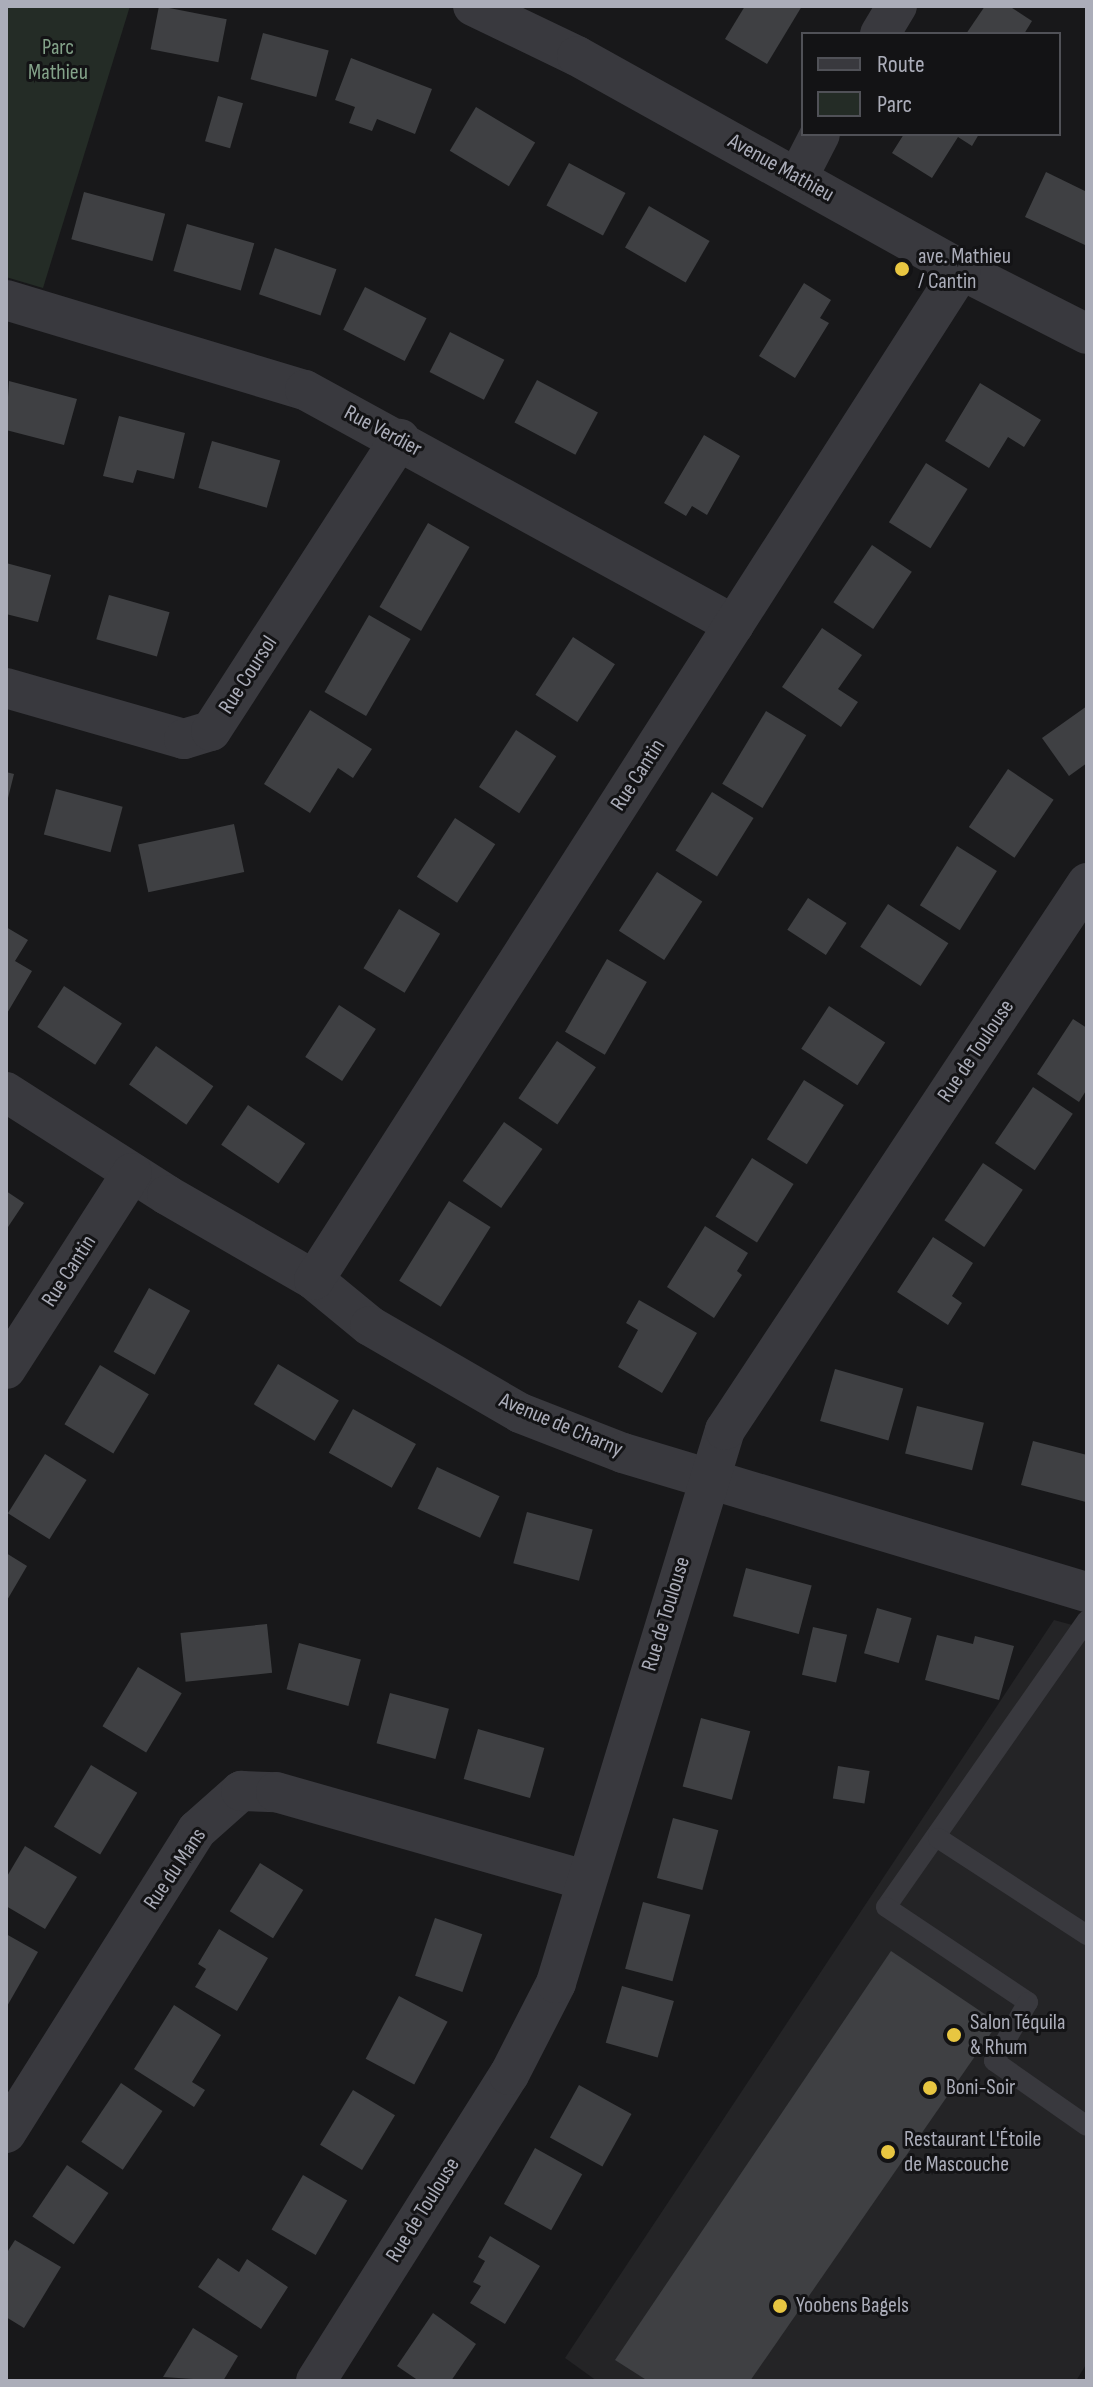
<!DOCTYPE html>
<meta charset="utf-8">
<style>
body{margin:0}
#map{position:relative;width:1093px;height:2387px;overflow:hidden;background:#18181a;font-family:"Sofia Sans Condensed",sans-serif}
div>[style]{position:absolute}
.built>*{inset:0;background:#242426}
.green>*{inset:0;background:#242c26}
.building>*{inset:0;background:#3f4043;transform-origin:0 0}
.service>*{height:20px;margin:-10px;padding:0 10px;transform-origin:10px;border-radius:10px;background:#39393e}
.minor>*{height:40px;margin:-20px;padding:0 20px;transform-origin:20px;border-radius:20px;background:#39393e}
.dots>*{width:22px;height:22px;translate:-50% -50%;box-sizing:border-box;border:4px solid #131315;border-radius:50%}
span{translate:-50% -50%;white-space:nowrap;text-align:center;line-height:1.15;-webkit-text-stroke:6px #131315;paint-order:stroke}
.park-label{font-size:22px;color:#83a289}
.street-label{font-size:22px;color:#abadb9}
.poi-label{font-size:22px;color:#abadb9}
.left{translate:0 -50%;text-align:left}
.frame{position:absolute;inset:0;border:8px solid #abadb9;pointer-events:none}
.legend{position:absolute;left:801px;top:32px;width:260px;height:104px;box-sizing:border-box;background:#131315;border:2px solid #505157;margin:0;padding:10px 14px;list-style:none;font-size:24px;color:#abadb9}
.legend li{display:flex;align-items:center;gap:16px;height:40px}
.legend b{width:40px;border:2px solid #505157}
</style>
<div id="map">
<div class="built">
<div style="clip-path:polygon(1054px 1620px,1087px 1629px,1087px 2363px,1076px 2381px,597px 2381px,565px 2358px)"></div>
</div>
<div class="green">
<div style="clip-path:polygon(6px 6px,130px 6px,43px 288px,6px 277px)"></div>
</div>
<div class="building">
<div style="left:159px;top:6px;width:69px;height:44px;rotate:11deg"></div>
<div style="clip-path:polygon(745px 6px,802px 6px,767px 64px,725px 39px)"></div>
<div style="clip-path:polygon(985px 6px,1009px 6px,1032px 21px,1024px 34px,966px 34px)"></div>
<div style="left:263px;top:33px;width:68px;height:48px;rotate:15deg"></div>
<div style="clip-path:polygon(351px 58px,432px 89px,415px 134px,377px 119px,372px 131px,349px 123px,355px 107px,335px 100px)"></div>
<div style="left:218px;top:96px;width:26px;height:47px;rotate:16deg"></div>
<div style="left:476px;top:107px;width:69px;height:51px;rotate:31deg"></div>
<div style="clip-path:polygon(904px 134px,979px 134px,972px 146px,958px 137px,932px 178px,892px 153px)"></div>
<div style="left:569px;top:163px;width:64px;height:48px;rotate:28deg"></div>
<div style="clip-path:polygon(1046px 172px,1087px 192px,1085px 245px,1025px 217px)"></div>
<div style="left:84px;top:192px;width:84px;height:49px;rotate:15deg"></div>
<div style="left:649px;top:206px;width:70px;height:48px;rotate:30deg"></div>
<div style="left:187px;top:224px;width:70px;height:49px;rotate:16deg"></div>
<div style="left:275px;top:248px;width:65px;height:49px;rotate:19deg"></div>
<div style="clip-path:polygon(804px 283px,831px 300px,820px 318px,829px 323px,795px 378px,759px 356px)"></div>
<div style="left:365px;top:287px;width:69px;height:48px;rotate:27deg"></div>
<div style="left:450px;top:332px;width:61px;height:45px;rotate:27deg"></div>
<div style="left:537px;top:380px;width:69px;height:48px;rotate:28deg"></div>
<div style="clip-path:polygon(9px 381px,77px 399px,64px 445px,6px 430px)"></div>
<div style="clip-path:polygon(980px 383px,1041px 420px,1024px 447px,1008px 437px,989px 468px,945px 441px)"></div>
<div style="clip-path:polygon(119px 416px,185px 433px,174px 479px,137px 470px,133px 483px,103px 476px)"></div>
<div style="clip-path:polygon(704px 435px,740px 456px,707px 515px,692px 506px,686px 516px,664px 503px)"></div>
<div style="left:212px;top:441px;width:71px;height:49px;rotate:16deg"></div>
<div style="left:926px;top:463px;width:49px;height:70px;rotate:32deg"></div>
<div style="left:428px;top:523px;width:48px;height:97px;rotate:30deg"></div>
<div style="left:872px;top:545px;width:48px;height:69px;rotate:34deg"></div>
<div style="clip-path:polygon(6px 563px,51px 575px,38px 622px,6px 614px)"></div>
<div style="left:109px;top:595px;width:63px;height:46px;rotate:16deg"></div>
<div style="left:369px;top:615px;width:48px;height:89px;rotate:30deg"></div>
<div style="clip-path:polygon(822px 628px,862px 655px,838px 689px,858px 702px,841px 727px,782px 687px)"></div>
<div style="left:573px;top:637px;width:50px;height:69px;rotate:33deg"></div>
<div style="clip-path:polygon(1087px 706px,1087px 763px,1069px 776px,1042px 738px)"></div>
<div style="clip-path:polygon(310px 710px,372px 749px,353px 778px,338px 768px,310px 813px,264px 784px)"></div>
<div style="left:766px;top:711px;width:47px;height:85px;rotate:31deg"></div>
<div style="left:516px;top:730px;width:48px;height:68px;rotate:33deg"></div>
<div style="left:1008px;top:769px;width:55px;height:70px;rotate:34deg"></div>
<div style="clip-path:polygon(6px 772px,14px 774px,7px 802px,6px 801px)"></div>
<div style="left:56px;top:789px;width:69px;height:47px;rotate:15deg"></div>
<div style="left:712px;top:792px;width:49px;height:69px;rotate:32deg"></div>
<div style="left:455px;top:818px;width:48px;height:70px;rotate:33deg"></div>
<div style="left:234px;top:824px;width:49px;height:98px;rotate:78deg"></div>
<div style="left:957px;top:846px;width:47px;height:70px;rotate:32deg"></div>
<div style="left:657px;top:872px;width:54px;height:70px;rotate:33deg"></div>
<div style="left:808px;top:898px;width:46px;height:38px;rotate:33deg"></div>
<div style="left:888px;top:904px;width:72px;height:51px;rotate:33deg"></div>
<div style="left:399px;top:909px;width:48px;height:69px;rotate:31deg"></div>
<div style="clip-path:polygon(6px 927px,28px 940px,15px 961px,32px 971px,6px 1015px)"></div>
<div style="left:607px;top:959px;width:46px;height:84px;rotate:30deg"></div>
<div style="left:64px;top:986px;width:69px;height:49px;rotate:33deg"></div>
<div style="left:339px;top:1005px;width:44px;height:62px;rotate:33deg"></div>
<div style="left:829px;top:1006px;width:67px;height:51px;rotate:33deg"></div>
<div style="clip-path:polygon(1073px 1019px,1087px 1028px,1087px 1089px,1079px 1102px,1037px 1074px)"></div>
<div style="left:557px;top:1041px;width:47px;height:69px;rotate:34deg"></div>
<div style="left:156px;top:1046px;width:70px;height:47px;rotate:35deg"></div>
<div style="left:804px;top:1080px;width:47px;height:70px;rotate:32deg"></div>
<div style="left:1033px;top:1087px;width:48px;height:68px;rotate:34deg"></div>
<div style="left:248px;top:1105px;width:69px;height:48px;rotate:34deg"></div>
<div style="left:504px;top:1122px;width:47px;height:72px;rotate:35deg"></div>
<div style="left:752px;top:1158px;width:49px;height:69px;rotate:32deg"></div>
<div style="left:983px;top:1163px;width:48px;height:69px;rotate:34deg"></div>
<div style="clip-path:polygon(6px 1191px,24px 1203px,6px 1230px)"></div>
<div style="left:449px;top:1201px;width:49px;height:94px;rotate:32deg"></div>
<div style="clip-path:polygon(705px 1226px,748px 1253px,737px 1271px,742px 1275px,714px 1318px,667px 1287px)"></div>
<div style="clip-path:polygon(933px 1237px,973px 1263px,952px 1296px,962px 1303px,948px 1325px,897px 1292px)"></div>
<div style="left:149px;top:1288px;width:47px;height:73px;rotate:29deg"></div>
<div style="clip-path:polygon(639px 1300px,697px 1333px,662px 1393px,618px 1367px,638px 1330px,626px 1323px)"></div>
<div style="left:278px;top:1364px;width:71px;height:47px;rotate:31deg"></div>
<div style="left:100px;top:1365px;width:57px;height:69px;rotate:31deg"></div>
<div style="left:835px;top:1369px;width:71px;height:54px;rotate:16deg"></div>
<div style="left:917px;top:1406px;width:69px;height:49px;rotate:14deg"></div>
<div style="left:353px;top:1409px;width:72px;height:50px;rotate:29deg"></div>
<div style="clip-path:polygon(1033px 1441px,1087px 1455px,1086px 1502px,1021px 1485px)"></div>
<div style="left:45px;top:1454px;width:49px;height:70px;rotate:32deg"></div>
<div style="left:437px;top:1467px;width:69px;height:46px;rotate:25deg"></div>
<div style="left:527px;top:1512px;width:68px;height:53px;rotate:15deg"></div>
<div style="clip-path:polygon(6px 1553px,27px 1566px,6px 1602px)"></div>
<div style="left:746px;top:1568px;width:68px;height:50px;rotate:15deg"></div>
<div style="left:877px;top:1608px;width:36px;height:47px;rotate:16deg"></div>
<div style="left:267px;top:1624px;width:49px;height:87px;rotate:84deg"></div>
<div style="left:813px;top:1627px;width:35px;height:49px;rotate:13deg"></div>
<div style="clip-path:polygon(937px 1635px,973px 1644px,975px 1636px,1014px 1646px,999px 1700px,925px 1680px)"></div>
<div style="left:299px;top:1643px;width:64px;height:48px;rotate:15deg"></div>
<div style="left:138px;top:1667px;width:51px;height:69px;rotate:31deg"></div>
<div style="left:390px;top:1693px;width:61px;height:52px;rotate:15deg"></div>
<div style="left:701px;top:1718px;width:51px;height:71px;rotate:15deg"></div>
<div style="left:478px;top:1729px;width:69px;height:52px;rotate:16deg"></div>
<div style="left:91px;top:1765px;width:54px;height:72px;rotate:31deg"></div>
<div style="left:838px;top:1766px;width:32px;height:33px;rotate:9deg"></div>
<div style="left:673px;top:1818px;width:47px;height:62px;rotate:15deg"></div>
<div style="clip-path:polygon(25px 1846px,77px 1877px,45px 1929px,6px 1906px,6px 1878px)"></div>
<div style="left:260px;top:1863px;width:51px;height:57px;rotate:32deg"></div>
<div style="left:643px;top:1902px;width:49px;height:69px;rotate:15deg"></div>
<div style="left:435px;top:1918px;width:50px;height:61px;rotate:19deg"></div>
<div style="clip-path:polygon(219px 1929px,268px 1958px,237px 2011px,195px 1987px,206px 1969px,198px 1964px)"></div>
<div style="clip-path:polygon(6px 1934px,38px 1952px,6px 2008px)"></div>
<div style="clip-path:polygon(891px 1951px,998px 2023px,750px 2381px,648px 2381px,615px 2360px)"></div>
<div style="left:622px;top:1986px;width:54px;height:59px;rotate:16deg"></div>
<div style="left:399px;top:1996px;width:55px;height:71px;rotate:28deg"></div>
<div style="clip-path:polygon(174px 2005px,221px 2035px,192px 2082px,205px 2090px,194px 2107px,134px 2069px)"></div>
<div style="left:121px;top:2083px;width:50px;height:71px;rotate:34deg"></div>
<div style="left:579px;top:2085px;width:60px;height:60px;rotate:29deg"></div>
<div style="left:353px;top:2090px;width:49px;height:64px;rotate:31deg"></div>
<div style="left:535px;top:2148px;width:54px;height:64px;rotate:29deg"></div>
<div style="left:67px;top:2165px;width:50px;height:62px;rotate:34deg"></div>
<div style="left:303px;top:2175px;width:51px;height:63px;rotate:30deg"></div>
<div style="clip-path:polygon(490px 2236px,540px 2266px,505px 2324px,470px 2303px,481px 2286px,473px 2282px,485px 2261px,478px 2257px)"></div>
<div style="clip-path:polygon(15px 2240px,61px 2267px,24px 2328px,6px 2317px,6px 2254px)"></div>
<div style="clip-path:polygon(218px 2258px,239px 2272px,247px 2259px,288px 2287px,261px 2329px,198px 2287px)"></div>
<div style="clip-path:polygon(433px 2313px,476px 2344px,451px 2381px,419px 2381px,397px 2366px)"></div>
<div style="clip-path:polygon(193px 2328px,238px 2356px,223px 2381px,163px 2377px)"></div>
</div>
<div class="service">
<div style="left:1087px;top:1620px;width:350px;rotate:125deg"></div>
<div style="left:886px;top:1907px;width:171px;rotate:33.8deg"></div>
<div style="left:1028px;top:2002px;width:68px;rotate:120deg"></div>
<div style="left:994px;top:2061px;width:113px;rotate:35deg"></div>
<div style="left:938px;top:1838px;width:178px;rotate:33.1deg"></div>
</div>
<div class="minor">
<div style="left:473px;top:6px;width:115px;rotate:25.7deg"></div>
<div style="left:577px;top:56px;width:440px;rotate:29.1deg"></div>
<div style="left:961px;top:270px;width:141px;rotate:26.9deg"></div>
<div style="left:880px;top:34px;width:33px;rotate:-59deg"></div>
<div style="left:798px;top:177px;width:48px;rotate:-62.9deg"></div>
<div style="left:6px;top:300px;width:312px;rotate:16.8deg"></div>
<div style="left:305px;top:390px;width:489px;rotate:28.7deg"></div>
<div style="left:6px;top:688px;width:185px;rotate:16deg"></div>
<div style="left:184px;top:739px;width:28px;rotate:-17deg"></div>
<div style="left:211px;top:731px;width:348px;rotate:-57.1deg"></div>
<div style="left:6px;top:1092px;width:191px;rotate:32.6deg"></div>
<div style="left:167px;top:1195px;width:170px;rotate:30deg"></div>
<div style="left:314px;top:1280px;width:72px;rotate:39.4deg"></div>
<div style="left:370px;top:1326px;width:173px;rotate:30.1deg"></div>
<div style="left:520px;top:1413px;width:110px;rotate:21.2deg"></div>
<div style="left:623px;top:1453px;width:484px;rotate:16.7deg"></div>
<div style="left:314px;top:1280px;width:1199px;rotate:-57.36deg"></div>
<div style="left:6px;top:1369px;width:233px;rotate:-57.3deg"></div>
<div style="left:6px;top:2133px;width:358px;rotate:-57.8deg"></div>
<div style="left:197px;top:1830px;width:59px;rotate:-41.6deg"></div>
<div style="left:241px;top:1791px;width:35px;rotate:2deg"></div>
<div style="left:276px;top:1792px;width:320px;rotate:15.9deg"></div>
<div style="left:316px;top:2381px;width:362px;rotate:-57.8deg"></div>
<div style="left:509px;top:2075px;width:103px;rotate:-62.9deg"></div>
<div style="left:556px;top:1983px;width:578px;rotate:-73.01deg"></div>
<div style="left:725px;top:1430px;width:656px;rotate:-56.5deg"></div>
</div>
<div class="dots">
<div style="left:902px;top:269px;background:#e8c641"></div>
<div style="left:954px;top:2035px;background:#e8c641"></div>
<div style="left:930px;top:2088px;background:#e8c641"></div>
<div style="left:888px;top:2152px;background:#e8c641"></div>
<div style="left:780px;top:2306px;background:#e8c641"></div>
</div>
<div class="park-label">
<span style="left:58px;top:60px">Parc<br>Mathieu</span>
</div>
<div class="street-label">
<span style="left:781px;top:168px;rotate:29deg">Avenue Mathieu</span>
<span style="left:383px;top:431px;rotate:28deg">Rue Verdier</span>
<span style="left:248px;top:675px;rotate:-57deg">Rue Coursol</span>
<span style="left:638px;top:775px;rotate:-57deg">Rue Cantin</span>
<span style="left:976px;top:1051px;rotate:-56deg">Rue de Toulouse</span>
<span style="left:69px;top:1271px;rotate:-57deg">Rue Cantin</span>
<span style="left:561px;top:1425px;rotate:23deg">Avenue de Charny</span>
<span style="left:666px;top:1614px;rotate:-73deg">Rue de Toulouse</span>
<span style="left:175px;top:1869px;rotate:-56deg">Rue du Mans</span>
<span style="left:423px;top:2210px;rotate:-58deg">Rue de Toulouse</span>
</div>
<div class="poi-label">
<span class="left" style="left:918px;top:269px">ave. Mathieu<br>/ Cantin</span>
<span class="left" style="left:970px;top:2035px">Salon Téquila<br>&amp; Rhum</span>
<span class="left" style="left:946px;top:2088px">Boni-Soir</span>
<span class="left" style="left:904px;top:2152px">Restaurant L'Étoile<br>de Mascouche</span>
<span class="left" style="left:796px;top:2306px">Yoobens Bagels</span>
</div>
<div class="frame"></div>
<ul class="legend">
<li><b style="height:10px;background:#39393e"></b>Route</li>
<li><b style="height:22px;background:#242c26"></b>Parc</li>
</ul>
</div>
